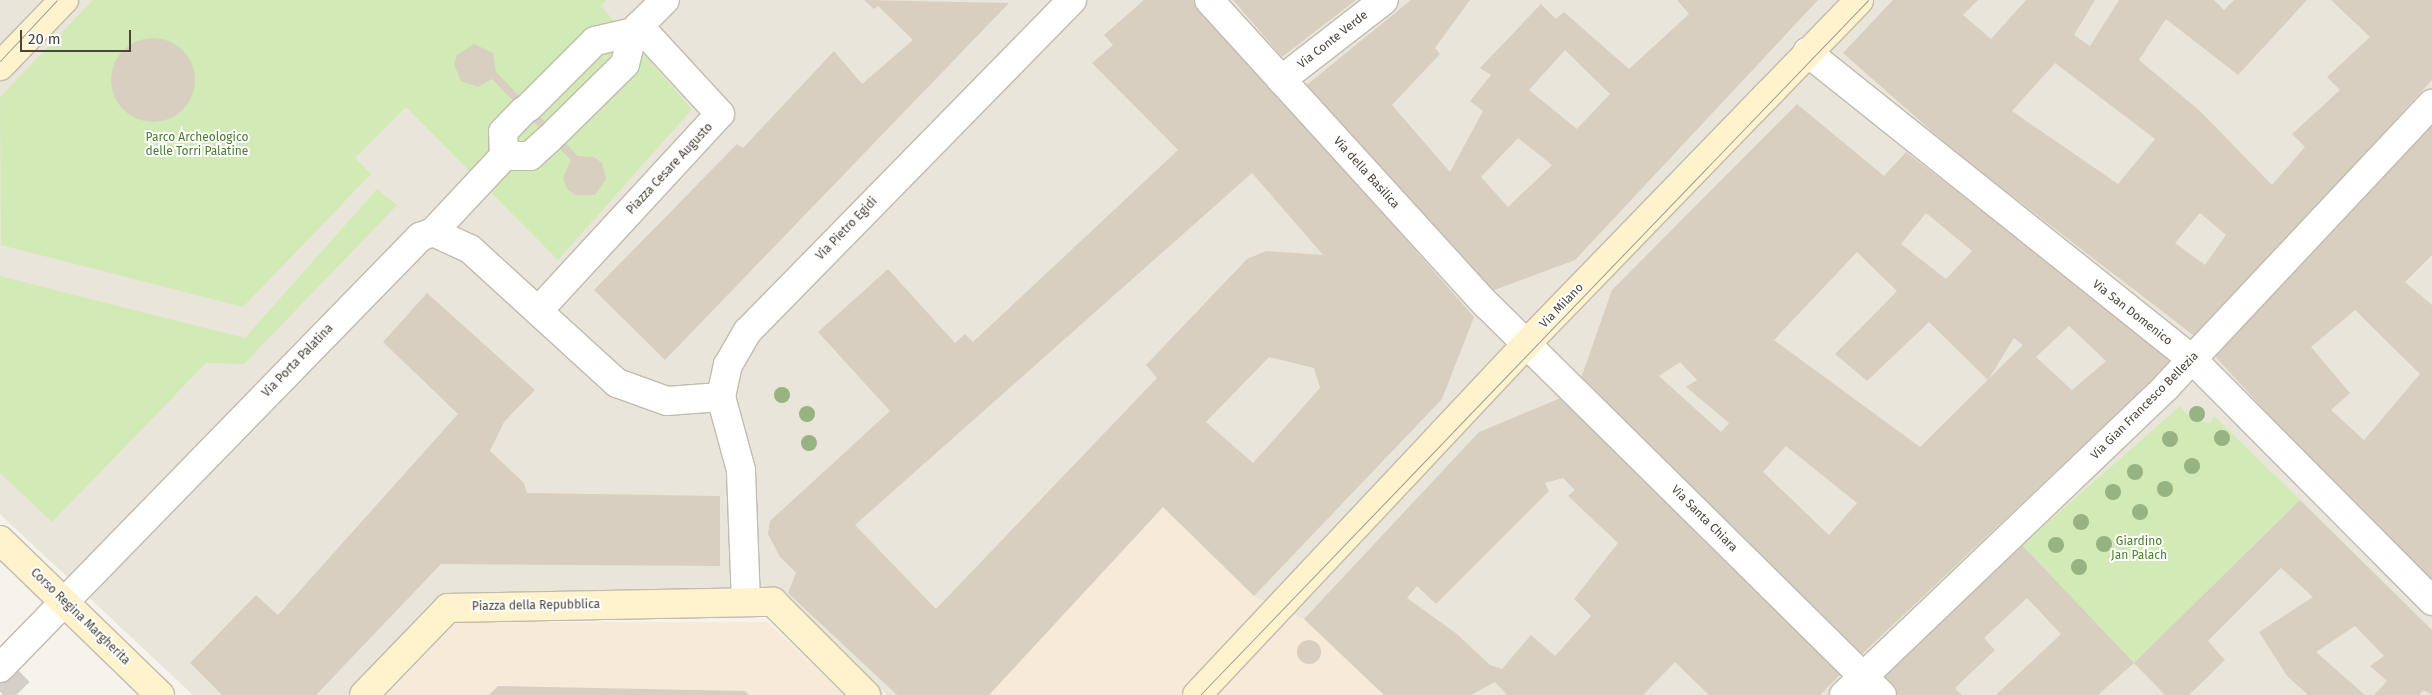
<!DOCTYPE html>
<style>
body{margin:0}
#map{position:relative;width:2432px;height:695px;overflow:hidden;background:#f6f3ec;font-family:"Fira Sans",sans-serif}
div>[style]{position:absolute}
.residential>*{inset:0;background:#eae5da}
.commercial>*{inset:0;background:#f7ead8}
.green>*{inset:0;background:#d2eab5}
.building>*{inset:0;background:#d8cfc1}
.round{border-radius:50%}
.primary-tunnel>*{height:28px;margin-top:-14px;transform-origin:0;background:repeating-linear-gradient(90deg,#d4d0c8 0 28px,transparent 0 42px)}
.roads{filter:drop-shadow(1px 0 #c2bbae) drop-shadow(-1px 0 #c2bbae) drop-shadow(0 1px #c2bbae) drop-shadow(0 -1px #c2bbae)}
.street>*{height:28px;margin:-14px;padding:0 14px;transform-origin:14px;border-radius:14px;background:#fff}
.secondary>*{height:28px;margin:-14px;padding:0 14px;transform-origin:14px;border-radius:14px;background:#fff3cd}
.tram>*{height:1px;margin:-0.5px;padding:0 0.5px;transform-origin:0.5px;border-radius:0.5px;background:#9a9a9a}
.trees>*{width:16px;height:16px;margin:-8px;border-radius:50%;background:#97b381}
span{translate:-50% -50%;white-space:nowrap;text-align:center;line-height:1.15;-webkit-text-stroke:4px #fff;paint-order:stroke}
.street-label{font-size:12px;color:#4b4439}
.park-label{font-size:12px;color:#4a7f2a}
.scale{position:absolute;left:20px;top:30px;width:111px;height:22px;box-sizing:border-box;border:2px solid #4b4439;border-top:0;padding-left:6px;font-size:15px;line-height:18px;white-space:nowrap;color:#4b4439;-webkit-text-stroke:4px #fff;paint-order:stroke}
</style>
<div id="map">
<div class="residential">
<div style="clip-path:polygon(0 0,2432px 0,2432px 695px,887px 695px,781px 591px,446px 597px,352px 695px,193px 695px,0 514px)"></div>
</div>
<div class="commercial">
<div style="clip-path:polygon(1163px 507px,1254px 596px,1269px 603px,1248px 627px,1183px 695px,989px 695px)"></div>
<div style="clip-path:polygon(1290px 613px,1304px 619px,1384px 695px,1214px 695px)"></div>
<div style="clip-path:polygon(457px 622px,768px 622px,843px 695px,386px 695px)"></div>
</div>
<div class="green">
<div style="clip-path:polygon(93px 0,606px 0,601px 6px,692px 109px,558px 260px,406px 107px,355px 158px,371px 174px,243px 307px,1px 245px,0 97px)"></div>
<div style="clip-path:polygon(377px 189px,397px 205px,244px 364px,206px 363px,52px 522px,0 473px,0 276px,245px 338px)"></div>
<div style="clip-path:polygon(2180px 406px,2191px 419px,2210px 423px,2214px 416px,2300px 500px,2134px 663px,2022px 545px)"></div>
</div>
<div class="building">
<div style="clip-path:polygon(864px 0,1009px 3px,665px 360px,594px 290px,737px 144px,743px 148px,834px 51px,862px 84px,913px 40px,878px 6px,874px 9px)"></div>
<div style="clip-path:polygon(evenodd,1144px 0,1196px 0,1474px 317px,1442px 399px,1254px 596px,1163px 507px,989px 695px,897px 695px,788px 593px,796px 573px,780px 557px,768px 534px,770px 521px,890px 411px,818px 332px,888px 269px,955px 343px,965px 334px,973px 342px,1178px 150px,1092px 63px,1113px 45px,1104px 35px,1144px 0,1252px 173px,1323px 255px,1266px 251px,1247px 259px,1146px 365px,1157px 378px,936px 609px,855px 525px,1252px 173px,1144px 0,1269px 357px,1314px 368px,1320px 388px,1253px 463px,1206px 422px,1269px 357px)"></div>
<div style="clip-path:polygon(1233px 0,1356px 0,1282px 57px)"></div>
<div style="clip-path:polygon(evenodd,1411px 0,1470px 0,1435px 48px,1440px 54px,1392px 105px,1450px 172px,1483px 111px,1470px 101px,1491px 75px,1480px 68px,1541px 4px,1556px 19px,1564px 12px,1629px 69px,1689px 14px,1677px 0,1818px 0,1575px 260px,1489px 292px,1303px 88px,1411px 0,1565px 50px,1610px 94px,1577px 129px,1529px 90px,1565px 50px,1411px 0,1518px 138px,1552px 165px,1508px 207px,1481px 177px,1518px 138px)"></div>
<div style="clip-path:polygon(evenodd,1893px 0,1978px 0,1963px 15px,1991px 39px,2026px 0,2095px 0,2074px 35px,2090px 46px,2119px 0,2214px 0,2224px 10px,2234px 0,2307px 0,2238px 75px,2166px 19px,2139px 60px,2200px 111px,2272px 185px,2305px 147px,2292px 134px,2340px 90px,2327px 77px,2370px 37px,2331px 0,2432px 0,2432px 80px,2197px 338px,1960px 156px,1843px 53px,1893px 0,2055px 63px,2155px 139px,2118px 184px,2012px 111px,2055px 63px,1893px 0,2200px 213px,2226px 235px,2205px 265px,2175px 243px,2200px 213px)"></div>
<div class="round" style="left:111px;top:38px;width:84px;height:84px"></div>
<div style="clip-path:polygon(474px 44px,493px 53px,496px 72px,578px 156px,594px 157px,602px 163px,606px 179px,595px 195px,575px 195px,567px 189px,563px 178px,571px 160px,492px 79px,478px 87px,461px 81px,454px 64px,457px 55px)"></div>
<div style="clip-path:polygon(evenodd,1797px 104px,1884px 176px,1906px 152px,2174px 360px,1860px 656px,1581px 378px,1612px 290px,1797px 104px,1926px 213px,1972px 251px,1946px 279px,1901px 244px,1926px 213px,1797px 104px,1857px 252px,1897px 291px,1835px 354px,1867px 381px,1929px 322px,1988px 380px,2014px 338px,2023px 345px,1920px 447px,1774px 340px,1857px 252px,1797px 104px,2069px 326px,2106px 361px,2072px 390px,2036px 357px,2069px 326px,1797px 104px,1680px 362px,1697px 380px,1686px 387px,1729px 423px,1721px 432px,1659px 376px,1680px 362px,1797px 104px,1786px 446px,1857px 503px,1829px 535px,1763px 472px,1786px 446px)"></div>
<div style="clip-path:polygon(evenodd,2432px 123px,2432px 255px,2405px 282px,2432px 305px,2432px 580px,2313px 463px,2212px 353px,2432px 123px,2355px 310px,2420px 374px,2364px 440px,2331px 410px,2350px 393px,2311px 347px,2355px 310px)"></div>
<div style="clip-path:polygon(427px 293px,535px 390px,504px 422px,490px 451px,524px 483px,527px 493px,720px 496px,720px 566px,441px 564px,316px 695px,222px 695px,190px 663px,256px 595px,278px 615px,458px 414px,383px 342px)"></div>
<div style="clip-path:polygon(evenodd,1563px 397px,1842px 673px,1820px 695px,1709px 695px,1675px 662px,1643px 695px,1507px 695px,1495px 682px,1471px 695px,1384px 695px,1304px 619px,1479px 432px,1563px 397px,1563px 478px,1575px 490px,1568px 496px,1618px 543px,1574px 599px,1591px 616px,1555px 656px,1531px 635px,1502px 669px,1490px 665px,1457px 634px,1407px 598px,1417px 586px,1436px 604px,1549px 491px,1545px 483px,1563px 478px)"></div>
<div style="clip-path:polygon(2300px 500px,2432px 630px,2432px 695px,2423px 690px,2419px 695px,2374px 695px,2387px 681px,2370px 666px,2384px 656px,2355px 626px,2316px 652px,2365px 695px,2308px 695px,2287px 676px,2259px 632px,2313px 597px,2281px 568px,2208px 641px,2225px 660px,2189px 695px,2165px 695px,2134px 663px)"></div>
<div style="clip-path:polygon(2022px 545px,2134px 663px,2098px 695px,1996px 695px,2061px 634px,2027px 598px,1984px 638px,1995px 650px,1955px 688px,1962px 695px,1894px 695px,1878px 678px)"></div>
<div class="round" style="left:1297px;top:640px;width:24px;height:24px"></div>
<div style="clip-path:polygon(498px 686px,745px 691px,749px 695px,489px 695px)"></div>
</div>
<div class="primary-tunnel">
<div style="left:0;top:672px;width:33px;rotate:45deg"></div>
</div>
<div class="roads">
<div class="street">
<div style="left:1209px;top:0;width:413px;rotate:47.7deg"></div>
<div style="left:1487px;top:305px;width:555px;rotate:44.64deg"></div>
<div style="left:1807px;top:52px;width:492px;rotate:38.6deg"></div>
<div style="left:2192px;top:359px;width:341px;rotate:45.2deg"></div>
<div style="left:1281px;top:80px;width:130px;rotate:-37.8deg"></div>
<div style="left:529px;top:107px;width:93px;rotate:-45deg"></div>
<div style="left:595px;top:41px;width:39px;rotate:-13deg"></div>
<div style="left:555px;top:133px;width:98px;rotate:-44.6deg"></div>
<div style="left:625px;top:64px;width:33px;rotate:-76deg"></div>
<div style="left:633px;top:32px;width:45px;rotate:-45deg"></div>
<div style="left:504px;top:156px;width:24px;rotate:-92deg"></div>
<div style="left:503px;top:132px;width:29px;rotate:-46deg"></div>
<div style="left:433px;top:232px;width:104px;rotate:-46.9deg"></div>
<div style="left:504px;top:156px;width:26px"></div>
<div style="left:530px;top:156px;width:27px;rotate:-42deg"></div>
<div style="left:538px;top:311px;width:268px;rotate:-47.3deg"></div>
<div style="left:720px;top:114px;width:120px;rotate:-132.6deg"></div>
<div style="left:746px;top:602px;width:132px;rotate:-92.2deg"></div>
<div style="left:741px;top:470px;width:76px;rotate:-105.3deg"></div>
<div style="left:721px;top:397px;width:33px;rotate:-78deg"></div>
<div style="left:728px;top:365px;width:39px;rotate:-60deg"></div>
<div style="left:748px;top:331px;width:463px;rotate:-45.6deg"></div>
<div style="left:0;top:668px;width:602px;rotate:-45.74deg"></div>
<div style="left:420px;top:237px;width:14px;rotate:-21deg"></div>
<div style="left:433px;top:232px;width:41px;rotate:24.7deg"></div>
<div style="left:470px;top:249px;width:199px;rotate:42.4deg"></div>
<div style="left:617px;top:383px;width:53px;rotate:19.8deg"></div>
<div style="left:667px;top:401px;width:54px;rotate:-4.2deg"></div>
<div style="left:1844px;top:695px;width:447px;rotate:-43.7deg"></div>
<div style="left:2167px;top:386px;width:387px;rotate:-46.8deg"></div>
</div>
<div class="secondary">
<div style="left:0;top:66px;width:92px;rotate:-45.9deg"></div>
<div style="left:0;top:540px;width:223px;rotate:44.1deg"></div>
<div style="left:364px;top:695px;width:121px;rotate:-46deg"></div>
<div style="left:448px;top:608px;width:325px;rotate:-1.1deg"></div>
<div style="left:773px;top:602px;width:132px;rotate:45deg"></div>
<div style="left:1197px;top:695px;width:482px;rotate:-46.8deg"></div>
<div style="left:1527px;top:343px;width:477px;rotate:-45.9deg"></div>
</div>
</div>
<div class="tram">
<div style="left:0;top:61px;width:83px;rotate:-46.9deg"></div>
<div style="left:1200px;top:695px;width:964px;rotate:-46.13deg"></div>
</div>
<div class="trees">
<div style="left:782px;top:395px"></div>
<div style="left:807px;top:414px"></div>
<div style="left:2197px;top:414px"></div>
<div style="left:2222px;top:438px"></div>
<div style="left:2170px;top:439px"></div>
<div style="left:809px;top:443px"></div>
<div style="left:2192px;top:466px"></div>
<div style="left:2135px;top:472px"></div>
<div style="left:2165px;top:489px"></div>
<div style="left:2113px;top:492px"></div>
<div style="left:2140px;top:512px"></div>
<div style="left:2081px;top:522px"></div>
<div style="left:2104px;top:544px"></div>
<div style="left:2056px;top:545px"></div>
<div style="left:2079px;top:567px"></div>
</div>
<div class="street-label">
<span style="left:1333px;top:40px;rotate:-38deg">Via Conte Verde</span>
<span style="left:670px;top:169px;rotate:-47deg">Piazza Cesare Augusto</span>
<span style="left:1366px;top:173px;rotate:48deg">Via della Basilica</span>
<span style="left:847px;top:229px;rotate:-46deg">Via Pietro Egidi</span>
<span style="left:1562px;top:306px;rotate:-46deg">Via Milano</span>
<span style="left:2132px;top:313px;rotate:38deg">Via San Domenico</span>
<span style="left:298px;top:361px;rotate:-46deg">Via Porta Palatina</span>
<span style="left:2145px;top:406px;rotate:-45deg">Via Gian Francesco Bellezia</span>
<span style="left:1704px;top:519px;rotate:45deg">Via Santa Chiara</span>
<span style="left:536px;top:606px;rotate:-1deg">Piazza della Repubblica</span>
<span style="left:80px;top:617px;rotate:44deg">Corso Regina Margherita</span>
</div>
<div class="park-label">
<span style="left:197px;top:145px">Parco Archeologico<br>delle Torri Palatine</span>
<span style="left:2139px;top:549px">Giardino<br>Jan Palach</span>
</div>
<div class="scale">20 m</div>
</div>
